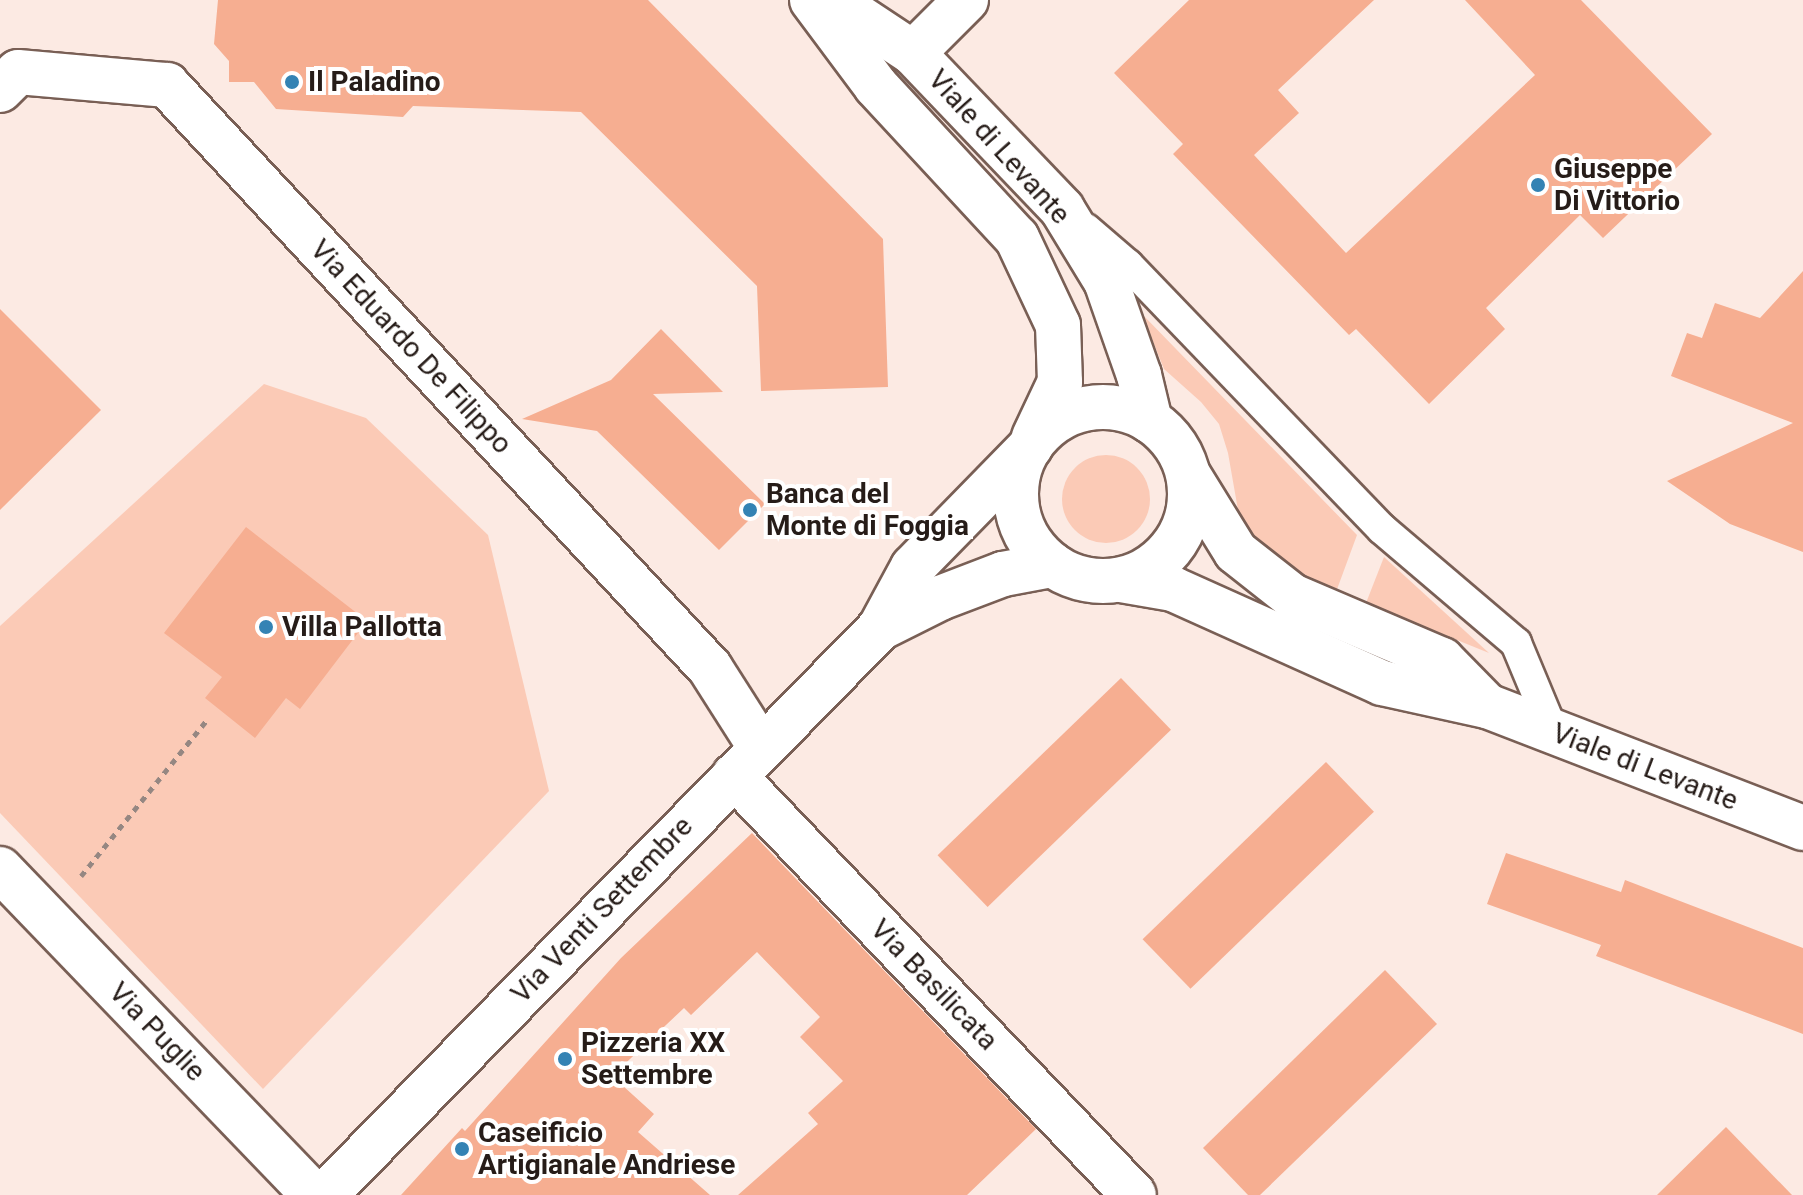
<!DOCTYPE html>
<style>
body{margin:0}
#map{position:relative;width:1803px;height:1195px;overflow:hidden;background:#fceae3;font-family:Roboto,sans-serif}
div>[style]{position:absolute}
.green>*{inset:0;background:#fbcab6}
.round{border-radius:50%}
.building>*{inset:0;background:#f6ae91;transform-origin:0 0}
.path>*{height:5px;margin-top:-2.5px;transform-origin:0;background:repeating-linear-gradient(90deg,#958782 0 6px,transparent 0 12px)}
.roads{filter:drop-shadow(2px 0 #795f55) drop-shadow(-2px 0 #795f55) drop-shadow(0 2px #795f55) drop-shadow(0 -2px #795f55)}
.service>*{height:30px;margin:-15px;padding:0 15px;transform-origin:15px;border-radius:15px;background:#fff}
.minor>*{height:44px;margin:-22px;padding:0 22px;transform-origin:22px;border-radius:22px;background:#fff}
.tertiary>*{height:44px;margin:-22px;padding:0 22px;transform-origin:22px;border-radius:22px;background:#fff}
.secondary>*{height:44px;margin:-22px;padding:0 22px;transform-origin:22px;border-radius:22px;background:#fff}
.secondary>.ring{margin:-22px;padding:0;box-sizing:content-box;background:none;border:44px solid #fff;border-radius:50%}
.dots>*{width:22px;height:22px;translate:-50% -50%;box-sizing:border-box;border:4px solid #fff;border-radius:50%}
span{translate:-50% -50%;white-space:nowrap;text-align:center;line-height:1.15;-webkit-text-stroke:8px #fff;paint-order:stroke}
.poi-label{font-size:28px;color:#261c18;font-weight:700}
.left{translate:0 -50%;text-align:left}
.street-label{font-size:28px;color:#261c18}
</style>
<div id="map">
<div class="green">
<div style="clip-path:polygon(1142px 314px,1357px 535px,1336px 592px,1304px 578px,1263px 548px,1247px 529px,1238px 510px,1228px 453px,1219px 424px,1201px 402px,1164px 369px)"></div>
<div style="clip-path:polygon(264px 384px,366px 418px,488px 535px,549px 791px,263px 1089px,0 813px,0 626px)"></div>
<div class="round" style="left:1062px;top:455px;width:88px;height:88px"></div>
<div style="clip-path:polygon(1384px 557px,1489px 653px,1366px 603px)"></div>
</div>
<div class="building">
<div style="clip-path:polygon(218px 0,648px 0,883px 239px,888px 387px,761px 391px,757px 286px,581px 112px,413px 106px,403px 117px,276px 109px,254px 82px,229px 82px,229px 61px,214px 44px)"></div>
<div style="clip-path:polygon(1189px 0,1374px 0,1278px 90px,1299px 113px,1254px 155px,1346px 253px,1535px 75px,1465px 0,1581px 0,1712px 134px,1603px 238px,1580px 215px,1486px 308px,1505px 329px,1429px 404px,1356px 329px,1349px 335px,1173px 154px,1183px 144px,1114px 73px)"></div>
<div style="clip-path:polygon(1803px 271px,1803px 552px,1730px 524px,1667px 481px,1793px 423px,1671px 376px,1687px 333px,1702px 338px,1715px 303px,1760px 318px)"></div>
<div style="clip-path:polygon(0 309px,101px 410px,0 510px)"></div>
<div style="clip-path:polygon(661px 329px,723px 392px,653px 394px,765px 504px,719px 550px,597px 431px,522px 419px,611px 380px)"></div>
<div style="clip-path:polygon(246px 527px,367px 621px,300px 709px,286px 698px,255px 738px,205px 698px,222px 677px,164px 633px)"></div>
<div style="left:1121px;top:678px;width:72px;height:255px;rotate:46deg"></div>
<div style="left:1326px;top:762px;width:69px;height:255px;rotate:46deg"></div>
<div style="clip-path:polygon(752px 833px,1036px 1129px,967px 1195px,738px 1195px,818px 1124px,808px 1113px,843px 1081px,800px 1037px,820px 1017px,757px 952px,691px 1015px,684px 1008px,612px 1076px,654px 1114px,638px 1132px,710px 1195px,401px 1195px,462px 1128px,465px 1131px,621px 958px)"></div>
<div style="clip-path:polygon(1506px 853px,1621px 892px,1625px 880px,1803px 948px,1803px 1034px,1596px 956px,1601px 945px,1487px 904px)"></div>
<div style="clip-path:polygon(1385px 970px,1437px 1024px,1260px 1195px,1248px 1195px,1203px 1148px)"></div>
<div style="clip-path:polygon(1726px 1127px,1792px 1195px,1657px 1195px)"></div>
</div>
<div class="path">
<div style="left:81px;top:876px;width:199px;rotate:-51.1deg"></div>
</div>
<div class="roads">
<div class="service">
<div style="left:1086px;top:229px;width:55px;rotate:40.6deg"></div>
<div style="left:1128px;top:265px;width:366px;rotate:46.1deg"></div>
<div style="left:1382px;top:529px;width:176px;rotate:40.4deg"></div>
<div style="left:1516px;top:643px;width:96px;rotate:67.4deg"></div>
</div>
<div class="minor">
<div style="left:913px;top:53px;width:75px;rotate:-45deg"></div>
<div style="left:0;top:90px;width:25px;rotate:-45deg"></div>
<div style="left:18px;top:72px;width:150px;rotate:5deg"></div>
<div style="left:167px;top:85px;width:797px;rotate:47.03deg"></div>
<div style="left:710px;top:668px;width:95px;rotate:57.5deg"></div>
<div style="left:734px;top:776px;width:579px;rotate:46.33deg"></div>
</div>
<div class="tertiary">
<div style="left:880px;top:628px;width:69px;rotate:-61.6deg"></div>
<div style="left:913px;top:567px;width:168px;rotate:-45.7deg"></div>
<div style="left:0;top:869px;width:453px;rotate:46.1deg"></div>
<div style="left:325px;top:1195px;width:793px;rotate:-45.61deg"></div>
<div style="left:880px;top:628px;width:67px;rotate:-26.6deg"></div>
<div style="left:940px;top:598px;width:67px;rotate:-20.9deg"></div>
<div style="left:1003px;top:574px;width:50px;rotate:-10.4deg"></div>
</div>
<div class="secondary">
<div style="left:812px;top:0;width:107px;rotate:53.3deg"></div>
<div style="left:876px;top:86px;width:207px;rotate:47.2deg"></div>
<div style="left:1017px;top:238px;width:96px;rotate:64.8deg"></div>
<div style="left:1058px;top:325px;width:57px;rotate:88deg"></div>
<div style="left:1060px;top:382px;width:61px;rotate:115.3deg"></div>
<div style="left:833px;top:0;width:96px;rotate:33.5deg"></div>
<div style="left:913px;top:53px;width:216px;rotate:46.3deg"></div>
<div style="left:1062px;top:209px;width:84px;rotate:58.6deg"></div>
<div style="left:1106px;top:281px;width:100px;rotate:70.7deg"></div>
<div style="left:1139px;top:375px;width:47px;rotate:76.6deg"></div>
<div class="ring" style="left:1016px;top:407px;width:130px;height:130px"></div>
<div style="left:1189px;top:476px;width:89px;rotate:58.3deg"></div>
<div style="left:1236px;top:552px;width:71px;rotate:38.2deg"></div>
<div style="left:1292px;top:596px;width:163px;rotate:23.1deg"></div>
<div style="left:1442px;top:660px;width:64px;rotate:45.6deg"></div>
<div style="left:1121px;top:580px;width:53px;rotate:9.8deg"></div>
<div style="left:1173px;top:589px;width:229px;rotate:24.2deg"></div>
<div style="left:1382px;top:683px;width:107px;rotate:12.4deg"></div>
<div style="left:1487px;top:706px;width:339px;rotate:21.1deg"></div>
</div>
</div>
<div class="dots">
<div style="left:292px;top:82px;background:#3483b4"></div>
<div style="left:1538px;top:185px;background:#3483b4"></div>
<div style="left:750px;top:510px;background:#3483b4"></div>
<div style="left:266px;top:627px;background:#3483b4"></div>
<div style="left:565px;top:1059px;background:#3483b4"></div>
<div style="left:462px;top:1149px;background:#3483b4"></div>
</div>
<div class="poi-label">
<span class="left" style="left:308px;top:82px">Il Paladino</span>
<span class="left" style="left:1554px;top:185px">Giuseppe<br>Di Vittorio</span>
<span class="left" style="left:766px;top:510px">Banca del<br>Monte di Foggia</span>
<span class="left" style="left:282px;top:627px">Villa Pallotta</span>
<span class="left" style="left:581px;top:1059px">Pizzeria XX<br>Settembre</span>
<span class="left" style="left:478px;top:1149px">Caseificio<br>Artigianale Andriese</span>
</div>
<div class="street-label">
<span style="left:999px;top:147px;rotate:48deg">Viale di Levante</span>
<span style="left:411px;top:347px;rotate:47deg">Via Eduardo De Filippo</span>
<span style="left:1645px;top:767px;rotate:21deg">Viale di Levante</span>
<span style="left:602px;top:910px;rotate:-46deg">Via Venti Settembre</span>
<span style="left:934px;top:985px;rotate:46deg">Via Basilicata</span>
<span style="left:157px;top:1032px;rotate:46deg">Via Puglie</span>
</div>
</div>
